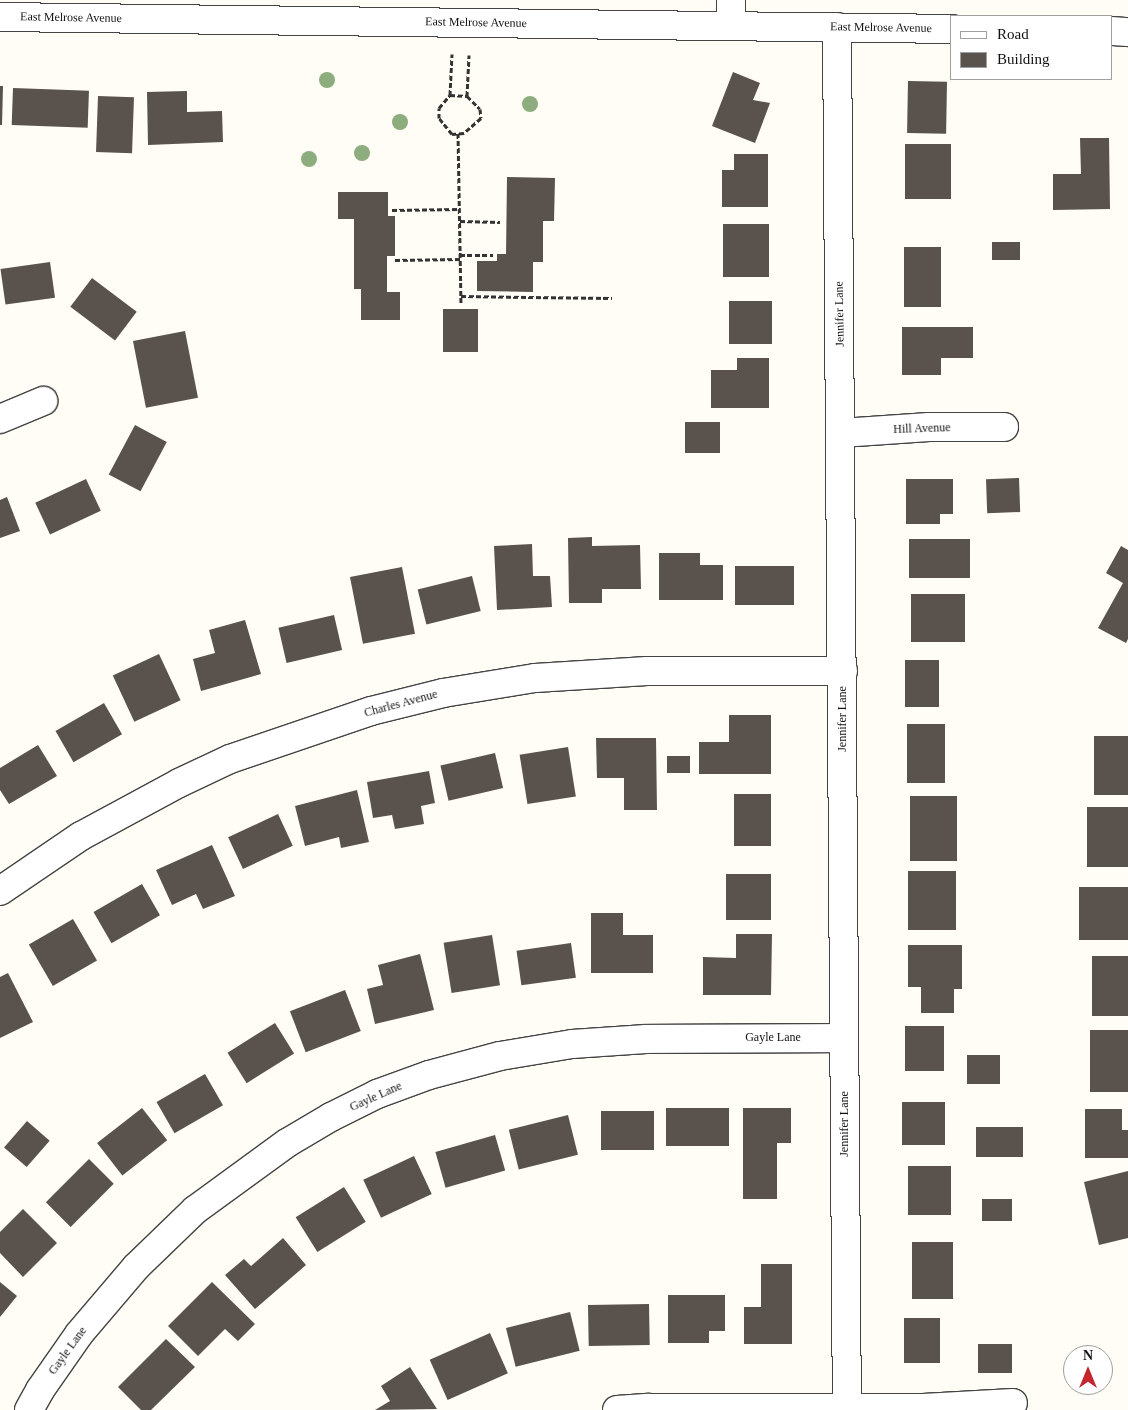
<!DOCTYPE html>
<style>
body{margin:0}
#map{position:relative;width:1128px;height:1410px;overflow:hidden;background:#fffdf5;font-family:"Times New Roman",serif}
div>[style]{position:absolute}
.building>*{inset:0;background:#5a524d;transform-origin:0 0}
.path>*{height:3px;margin-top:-1.5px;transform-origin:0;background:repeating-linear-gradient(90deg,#333 0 5px,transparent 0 7.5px)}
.roads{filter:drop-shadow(1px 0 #444) drop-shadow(-1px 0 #444) drop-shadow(0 1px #444) drop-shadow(0 -1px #444)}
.minor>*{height:28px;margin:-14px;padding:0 14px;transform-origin:14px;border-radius:14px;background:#fff}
.trees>*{width:16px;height:16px;margin:-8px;border-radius:50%;background:#8dad7f}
span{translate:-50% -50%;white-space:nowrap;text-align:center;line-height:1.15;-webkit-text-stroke:5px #fff;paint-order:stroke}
.street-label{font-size:12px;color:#111}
.legend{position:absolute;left:950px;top:15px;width:162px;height:65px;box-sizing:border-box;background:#fff;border:1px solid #a0a0a0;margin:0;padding:6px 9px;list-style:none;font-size:15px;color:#111}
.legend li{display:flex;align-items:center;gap:10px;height:25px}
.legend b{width:25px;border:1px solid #a0a0a0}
.north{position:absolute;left:1063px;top:1345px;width:50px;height:50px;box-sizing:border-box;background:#fff;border:1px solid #a0a0a0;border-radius:50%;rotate:0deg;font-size:14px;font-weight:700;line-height:20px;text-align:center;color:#111}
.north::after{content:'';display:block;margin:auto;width:18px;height:22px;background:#c4262e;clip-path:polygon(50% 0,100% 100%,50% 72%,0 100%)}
</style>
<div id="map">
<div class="building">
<div style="clip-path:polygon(733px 72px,760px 83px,753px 100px,770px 103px,755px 143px,712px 126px)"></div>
<div style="left:908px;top:81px;width:39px;height:52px;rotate:1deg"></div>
<div style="clip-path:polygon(0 86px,3px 86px,2px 125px,0 125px)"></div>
<div style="left:13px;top:88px;width:76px;height:37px;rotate:2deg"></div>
<div style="clip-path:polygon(187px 91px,187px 112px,222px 111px,223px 142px,148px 145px,147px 92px)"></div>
<div style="left:98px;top:96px;width:36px;height:56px;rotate:2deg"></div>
<div style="clip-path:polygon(1080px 138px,1109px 138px,1110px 209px,1053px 210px,1053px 174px,1081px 174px)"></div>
<div style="left:905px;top:144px;width:46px;height:55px"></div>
<div style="clip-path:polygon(734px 154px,768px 154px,768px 207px,722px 207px,722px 170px,734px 170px)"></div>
<div style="clip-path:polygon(507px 177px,555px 178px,554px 221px,543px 221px,543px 262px,533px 262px,533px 292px,477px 291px,477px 261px,497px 261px,497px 254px,506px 254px)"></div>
<div style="clip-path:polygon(338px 192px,388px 192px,388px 216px,395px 216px,395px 256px,387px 256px,387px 292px,400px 292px,400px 320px,361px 320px,361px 289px,354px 289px,354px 219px,338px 219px)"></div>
<div style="left:723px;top:224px;width:46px;height:53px"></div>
<div style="left:992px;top:242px;width:28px;height:18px"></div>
<div style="left:904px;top:247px;width:37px;height:60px"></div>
<div style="left:50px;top:262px;width:36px;height:50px;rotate:82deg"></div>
<div style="left:92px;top:278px;width:56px;height:36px;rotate:37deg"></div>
<div style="left:729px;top:301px;width:43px;height:43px"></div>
<div style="left:443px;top:309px;width:35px;height:43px"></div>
<div style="clip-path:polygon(902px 327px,973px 327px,973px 358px,941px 358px,941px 375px,902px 375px)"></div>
<div style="left:185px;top:331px;width:68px;height:53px;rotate:79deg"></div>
<div style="clip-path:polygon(737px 358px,769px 358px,769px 408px,711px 408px,711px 370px,737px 370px)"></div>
<div style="left:685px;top:422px;width:35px;height:31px"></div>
<div style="left:135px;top:425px;width:36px;height:56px;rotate:28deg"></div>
<div style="left:1019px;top:478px;width:34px;height:33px;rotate:88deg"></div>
<div style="left:86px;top:479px;width:35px;height:56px;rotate:65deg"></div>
<div style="clip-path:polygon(906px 479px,953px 479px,953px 514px,940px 514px,940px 524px,906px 524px)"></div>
<div style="clip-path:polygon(7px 497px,20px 531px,0 538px,0 500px)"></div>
<div style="clip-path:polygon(592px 537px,592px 546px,640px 545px,641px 589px,602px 589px,602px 603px,569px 603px,568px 538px)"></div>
<div style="left:909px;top:539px;width:61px;height:39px"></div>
<div style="clip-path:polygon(532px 544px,533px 576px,550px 576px,552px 607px,497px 610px,494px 546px)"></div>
<div style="clip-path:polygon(1121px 546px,1128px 550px,1128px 639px,1126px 643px,1098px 628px,1123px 583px,1106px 573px)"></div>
<div style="clip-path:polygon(659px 553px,700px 553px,700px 565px,723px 565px,723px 600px,659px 600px)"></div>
<div style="left:735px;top:566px;width:59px;height:39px"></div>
<div style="left:402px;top:567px;width:68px;height:53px;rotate:79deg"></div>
<div style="left:472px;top:576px;width:36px;height:56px;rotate:76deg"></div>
<div style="left:911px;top:594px;width:54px;height:48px"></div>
<div style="left:334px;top:615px;width:36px;height:57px;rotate:77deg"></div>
<div style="clip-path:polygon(245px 620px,261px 674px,201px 691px,193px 659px,215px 653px,209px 630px)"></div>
<div style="left:159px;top:654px;width:51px;height:51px;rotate:65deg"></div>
<div style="left:905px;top:660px;width:34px;height:47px"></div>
<div style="left:104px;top:703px;width:36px;height:56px;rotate:60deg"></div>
<div style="clip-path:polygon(729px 715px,771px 715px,771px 774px,699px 774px,699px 742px,729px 742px)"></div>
<div style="left:907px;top:724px;width:38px;height:59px"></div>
<div style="left:1094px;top:736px;width:34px;height:59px"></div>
<div style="clip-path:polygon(596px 738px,656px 738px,657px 810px,624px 810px,624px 778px,597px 778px)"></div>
<div style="clip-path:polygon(38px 745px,57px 776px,9px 804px,0 790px,0 768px)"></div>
<div style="left:568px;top:747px;width:50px;height:49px;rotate:81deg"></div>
<div style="left:495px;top:753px;width:36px;height:56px;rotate:77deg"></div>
<div style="left:667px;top:756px;width:23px;height:17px"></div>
<div style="clip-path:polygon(429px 771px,435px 803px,421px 806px,424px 824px,395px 829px,392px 815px,373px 818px,367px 782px)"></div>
<div style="clip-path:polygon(357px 790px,369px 842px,341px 848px,339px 837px,305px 846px,295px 806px)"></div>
<div style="left:734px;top:794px;width:37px;height:52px"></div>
<div style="left:910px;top:796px;width:47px;height:65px"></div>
<div style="left:1087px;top:807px;width:41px;height:60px"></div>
<div style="left:278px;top:814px;width:35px;height:55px;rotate:65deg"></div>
<div style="clip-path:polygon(212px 845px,235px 896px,203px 909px,196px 894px,172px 905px,156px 870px)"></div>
<div style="left:908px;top:871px;width:48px;height:59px"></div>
<div style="left:726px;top:874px;width:45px;height:46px"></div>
<div style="left:142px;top:884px;width:36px;height:56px;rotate:60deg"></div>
<div style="left:1079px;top:887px;width:49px;height:53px"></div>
<div style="clip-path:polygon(591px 913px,623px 913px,623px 935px,653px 935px,653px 973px,591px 973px)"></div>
<div style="left:73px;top:919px;width:48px;height:51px;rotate:60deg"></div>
<div style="clip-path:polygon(736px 934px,772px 934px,771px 995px,703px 995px,703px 957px,736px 958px)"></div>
<div style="left:492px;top:935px;width:51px;height:49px;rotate:81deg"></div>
<div style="left:571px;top:943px;width:35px;height:55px;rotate:82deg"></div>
<div style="clip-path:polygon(908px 945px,962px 945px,962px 989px,954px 989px,954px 1013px,921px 1013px,921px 987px,908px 987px)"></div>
<div style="clip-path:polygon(420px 954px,434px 1010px,375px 1024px,367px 989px,383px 985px,378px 965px)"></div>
<div style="left:1092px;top:956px;width:36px;height:60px"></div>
<div style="clip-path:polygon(8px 973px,33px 1022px,0 1038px,0 977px)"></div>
<div style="left:345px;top:990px;width:44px;height:59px;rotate:69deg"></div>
<div style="left:275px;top:1023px;width:36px;height:56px;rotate:58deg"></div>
<div style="left:905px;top:1026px;width:39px;height:45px"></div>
<div style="left:1090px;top:1030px;width:38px;height:62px"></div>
<div style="left:967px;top:1055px;width:33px;height:29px"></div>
<div style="left:205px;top:1074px;width:36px;height:56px;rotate:60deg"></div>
<div style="left:902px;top:1102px;width:43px;height:43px"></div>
<div style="left:142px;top:1108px;width:41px;height:57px;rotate:52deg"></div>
<div style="left:666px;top:1108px;width:63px;height:38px"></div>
<div style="clip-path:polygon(743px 1108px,791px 1108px,791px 1143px,777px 1143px,777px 1199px,743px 1199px)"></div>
<div style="clip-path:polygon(1085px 1109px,1122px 1109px,1122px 1130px,1128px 1130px,1128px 1158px,1085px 1158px)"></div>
<div style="left:601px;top:1111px;width:53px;height:39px"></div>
<div style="left:568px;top:1115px;width:41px;height:61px;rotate:76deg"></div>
<div style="left:27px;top:1121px;width:30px;height:35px;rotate:41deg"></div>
<div style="left:976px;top:1127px;width:47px;height:30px"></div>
<div style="left:495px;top:1135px;width:37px;height:62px;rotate:74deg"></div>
<div style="left:414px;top:1156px;width:42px;height:56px;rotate:65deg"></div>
<div style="left:89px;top:1159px;width:35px;height:61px;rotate:45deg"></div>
<div style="left:908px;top:1166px;width:43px;height:49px"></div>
<div style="clip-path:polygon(1128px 1171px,1128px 1238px,1099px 1245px,1084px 1182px)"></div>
<div style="left:344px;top:1187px;width:41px;height:57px;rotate:58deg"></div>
<div style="left:982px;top:1199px;width:30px;height:22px"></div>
<div style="clip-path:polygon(23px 1209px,57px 1243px,23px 1277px,0 1253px,0 1232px)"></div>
<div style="clip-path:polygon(283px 1238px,306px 1265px,255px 1309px,225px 1275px,244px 1259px,251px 1266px)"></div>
<div style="left:912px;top:1242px;width:41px;height:57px"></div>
<div style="clip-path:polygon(761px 1264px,792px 1264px,792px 1344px,744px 1344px,744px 1307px,761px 1307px)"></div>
<div style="clip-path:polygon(0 1282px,17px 1296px,0 1317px)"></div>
<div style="clip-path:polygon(212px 1282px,255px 1324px,238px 1341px,225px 1329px,198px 1356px,168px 1326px)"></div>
<div style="clip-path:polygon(668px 1295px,725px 1295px,725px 1331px,709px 1331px,709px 1343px,668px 1343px)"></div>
<div style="left:649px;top:1304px;width:41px;height:61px;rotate:89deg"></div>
<div style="left:570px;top:1312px;width:40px;height:66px;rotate:76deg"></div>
<div style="left:904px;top:1318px;width:36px;height:45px"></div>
<div style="left:490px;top:1333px;width:44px;height:66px;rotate:66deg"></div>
<div style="clip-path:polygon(166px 1339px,195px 1367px,151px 1410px,141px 1410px,118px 1387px)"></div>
<div style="left:978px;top:1344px;width:34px;height:29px"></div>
<div style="clip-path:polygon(410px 1367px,437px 1409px,375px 1410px,390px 1401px,381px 1386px)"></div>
</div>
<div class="path">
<div style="left:450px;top:95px;width:17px;rotate:3deg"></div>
<div style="left:467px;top:96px;width:18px;rotate:45deg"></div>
<div style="left:480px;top:109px;width:9px;rotate:84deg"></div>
<div style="left:481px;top:118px;width:23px;rotate:139deg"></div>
<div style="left:464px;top:133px;width:12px;rotate:175deg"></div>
<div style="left:452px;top:134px;width:21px;rotate:-129deg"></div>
<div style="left:439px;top:118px;width:10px;rotate:-90deg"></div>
<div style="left:439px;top:108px;width:17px;rotate:-50deg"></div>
<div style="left:450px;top:95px;width:41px;rotate:-87.2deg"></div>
<div style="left:467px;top:96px;width:41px;rotate:-87.2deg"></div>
<div style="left:458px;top:133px;width:171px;rotate:89deg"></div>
<div style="left:392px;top:210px;width:67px;rotate:-0.9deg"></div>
<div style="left:460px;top:221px;width:40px;rotate:1.4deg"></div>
<div style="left:460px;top:255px;width:33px"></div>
<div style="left:395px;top:260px;width:65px;rotate:-0.9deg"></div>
<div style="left:461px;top:296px;width:151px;rotate:0.8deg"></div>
</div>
<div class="roads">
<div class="minor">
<div style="left:731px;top:0;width:25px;rotate:90deg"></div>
<div style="left:0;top:17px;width:952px;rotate:0.72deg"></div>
<div style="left:837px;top:27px;width:1383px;rotate:89.59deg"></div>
<div style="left:1112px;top:31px;width:16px;rotate:4deg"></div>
<div style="left:0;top:419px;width:47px;rotate:-22.7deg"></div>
<div style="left:841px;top:433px;width:88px;rotate:-3.9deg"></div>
<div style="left:929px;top:427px;width:75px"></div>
<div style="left:0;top:891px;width:98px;rotate:-34.2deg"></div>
<div style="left:81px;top:836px;width:111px;rotate:-28.4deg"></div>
<div style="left:179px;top:783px;width:56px;rotate:-25.2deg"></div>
<div style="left:230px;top:759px;width:149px;rotate:-18.8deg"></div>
<div style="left:371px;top:711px;width:74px;rotate:-14deg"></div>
<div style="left:443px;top:693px;width:93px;rotate:-9.3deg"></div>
<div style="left:535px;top:678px;width:112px;rotate:-3.6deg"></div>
<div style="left:647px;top:671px;width:196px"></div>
<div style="left:29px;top:1410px;width:23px;rotate:-61deg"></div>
<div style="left:40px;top:1390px;width:68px;rotate:-55.1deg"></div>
<div style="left:79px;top:1334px;width:88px;rotate:-49.6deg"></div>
<div style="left:136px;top:1267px;width:82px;rotate:-44deg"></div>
<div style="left:195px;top:1210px;width:114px;rotate:-36.1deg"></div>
<div style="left:287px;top:1143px;width:51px;rotate:-30.6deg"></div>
<div style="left:331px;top:1117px;width:51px;rotate:-26.6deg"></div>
<div style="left:377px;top:1094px;width:55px;rotate:-20.1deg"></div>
<div style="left:429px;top:1075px;width:73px;rotate:-15deg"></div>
<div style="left:500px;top:1056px;width:73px;rotate:-9.5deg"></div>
<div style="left:572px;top:1044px;width:74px;rotate:-3.9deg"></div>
<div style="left:646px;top:1039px;width:198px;rotate:-0.3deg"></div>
<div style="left:617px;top:1410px;width:32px;rotate:-4deg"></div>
<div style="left:649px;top:1408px;width:274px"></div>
<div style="left:923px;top:1408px;width:90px;rotate:-3.2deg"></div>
</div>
</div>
<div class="trees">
<div style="left:327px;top:80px"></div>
<div style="left:530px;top:104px"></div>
<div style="left:400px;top:122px"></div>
<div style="left:362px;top:153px"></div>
<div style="left:309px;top:159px"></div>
</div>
<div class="street-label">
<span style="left:71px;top:18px;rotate:1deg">East Melrose Avenue</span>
<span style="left:476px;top:23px;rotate:1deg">East Melrose Avenue</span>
<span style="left:881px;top:28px;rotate:1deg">East Melrose Avenue</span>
<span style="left:840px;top:314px;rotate:-91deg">Jennifer Lane</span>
<span style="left:922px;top:429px;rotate:-2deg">Hill Avenue</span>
<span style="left:401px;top:704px;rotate:-15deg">Charles Avenue</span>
<span style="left:843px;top:719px;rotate:-90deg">Jennifer Lane</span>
<span style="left:773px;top:1038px">Gayle Lane</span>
<span style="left:376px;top:1097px;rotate:-24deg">Gayle Lane</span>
<span style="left:845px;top:1124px;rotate:-90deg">Jennifer Lane</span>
<span style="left:68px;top:1351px;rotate:-54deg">Gayle Lane</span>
</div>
<ul class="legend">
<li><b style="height:6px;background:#fff"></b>Road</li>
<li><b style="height:14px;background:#5a524d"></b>Building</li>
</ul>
<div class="north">N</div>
</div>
